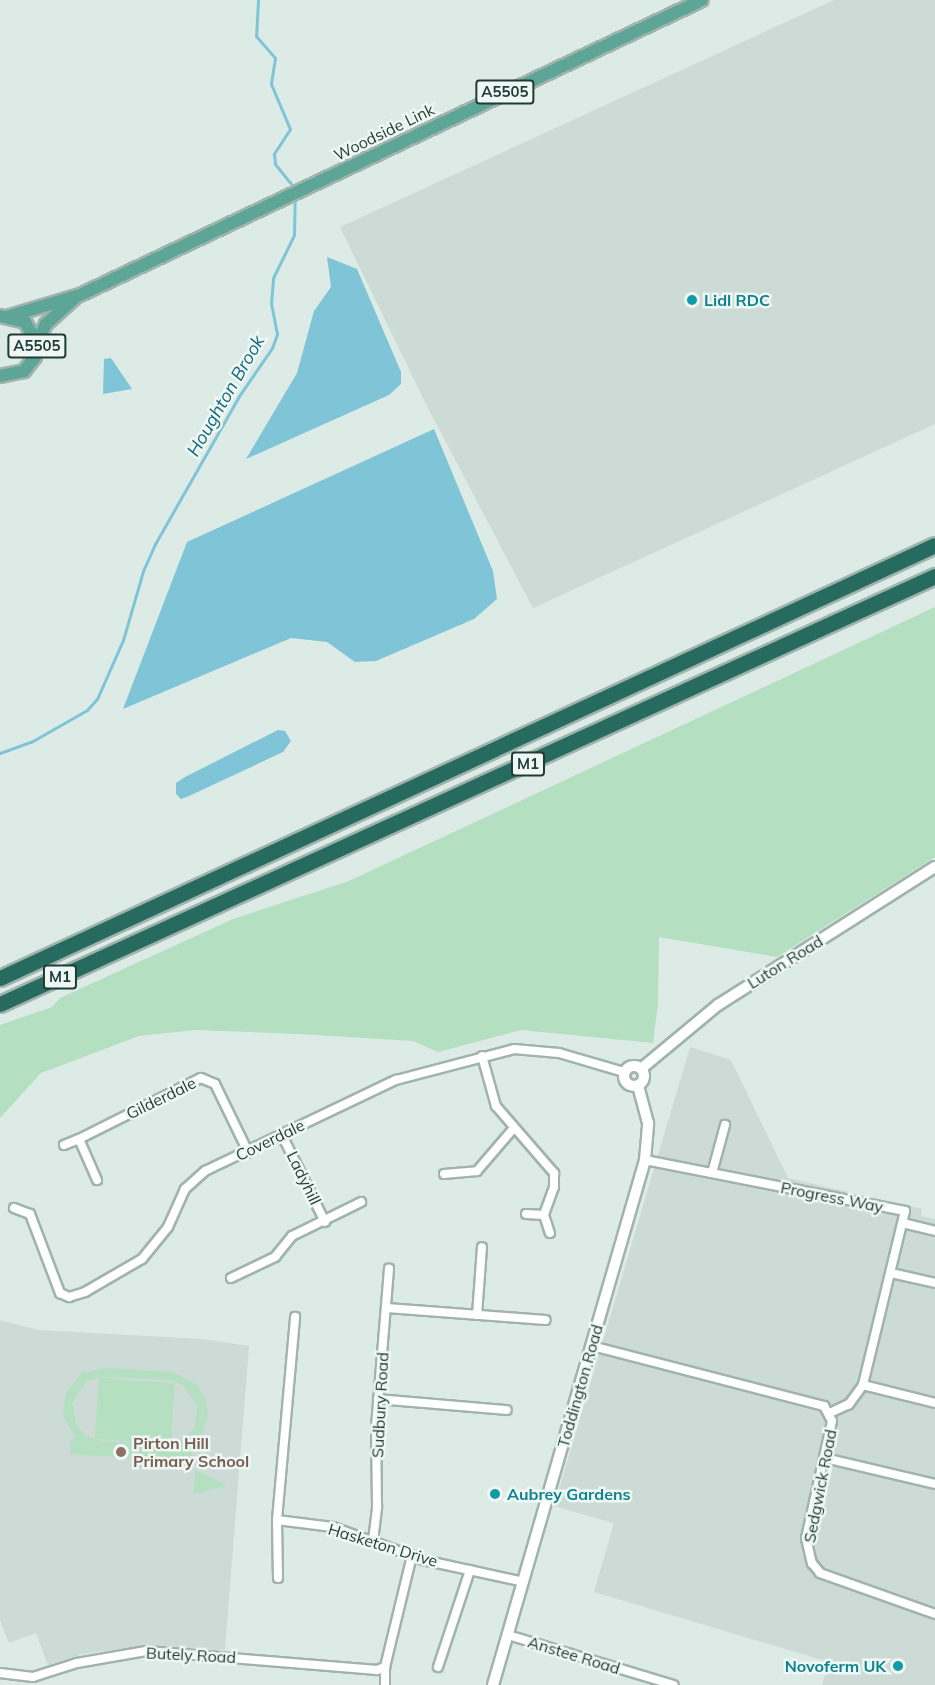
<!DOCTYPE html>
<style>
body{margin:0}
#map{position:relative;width:935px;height:1685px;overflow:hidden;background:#ddebe6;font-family:Mulish,sans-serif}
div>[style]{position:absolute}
.built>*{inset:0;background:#ccdbd5}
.green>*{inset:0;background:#b4dfc1;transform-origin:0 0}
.water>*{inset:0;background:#7fc5d7}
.stream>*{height:3px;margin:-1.5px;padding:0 1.5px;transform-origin:1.5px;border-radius:1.5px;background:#7fc5d7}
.roads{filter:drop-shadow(2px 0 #a0b3ad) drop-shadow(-2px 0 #a0b3ad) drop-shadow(0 2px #a0b3ad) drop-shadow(0 -2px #a0b3ad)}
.street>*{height:8px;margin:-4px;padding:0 4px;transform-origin:4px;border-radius:4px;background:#fff}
.secondary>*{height:10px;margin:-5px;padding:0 5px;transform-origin:5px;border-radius:5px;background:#fff}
.secondary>.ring{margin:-5px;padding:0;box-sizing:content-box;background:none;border:10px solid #fff;border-radius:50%}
.primary>*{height:12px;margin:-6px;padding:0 6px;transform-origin:6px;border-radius:6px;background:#5da596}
.highway>*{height:15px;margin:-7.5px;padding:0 7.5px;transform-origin:7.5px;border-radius:7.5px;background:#276b60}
.dots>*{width:16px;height:16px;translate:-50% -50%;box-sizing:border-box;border:3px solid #eef7f3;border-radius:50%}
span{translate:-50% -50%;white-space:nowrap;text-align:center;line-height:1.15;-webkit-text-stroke:5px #eef7f3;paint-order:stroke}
.shield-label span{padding:2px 4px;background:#eef7f3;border:2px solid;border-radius:4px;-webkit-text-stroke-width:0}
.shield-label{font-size:15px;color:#1e3c35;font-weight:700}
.street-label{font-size:16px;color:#1e3c35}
.culture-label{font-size:16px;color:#0d838f;font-weight:700}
.left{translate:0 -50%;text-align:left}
.right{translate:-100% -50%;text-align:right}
.education-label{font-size:16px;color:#785e54;font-weight:700}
.water-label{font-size:18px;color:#12677d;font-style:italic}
</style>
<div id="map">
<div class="built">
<div style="clip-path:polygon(834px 0,935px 0,935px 424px,533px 608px,428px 408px,340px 227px)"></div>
<div style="clip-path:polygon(690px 1047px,731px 1060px,788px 1178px,922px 1209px,921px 1216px,935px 1219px,935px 1685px,822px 1685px,829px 1662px,594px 1592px,614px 1523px,554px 1506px)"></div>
<div style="clip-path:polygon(0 1320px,38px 1330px,202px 1339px,249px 1346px,225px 1650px,132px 1647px,83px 1654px,48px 1665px,36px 1633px,9px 1643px,0 1620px)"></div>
</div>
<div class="green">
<div style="clip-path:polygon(935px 607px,935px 857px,777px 957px,659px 937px,658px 1003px,653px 1043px,521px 1030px,438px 1052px,413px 1041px,299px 1034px,195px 1030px,139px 1036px,41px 1073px,0 1118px,0 1025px,52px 1007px,60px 998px,233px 919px,349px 881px)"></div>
<div style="clip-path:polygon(evenodd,108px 1368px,173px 1372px,197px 1385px,205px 1398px,208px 1416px,203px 1432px,191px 1445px,192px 1462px,70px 1454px,71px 1439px,76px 1439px,63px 1415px,66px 1393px,82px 1373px,108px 1368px,102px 1377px,170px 1380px,183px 1385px,198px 1406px,194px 1429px,181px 1441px,168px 1445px,100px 1441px,86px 1436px,76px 1425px,72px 1403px,86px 1382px,102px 1377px)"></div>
<div style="left:99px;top:1378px;width:76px;height:61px;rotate:4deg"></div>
<div style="clip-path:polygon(196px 1470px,226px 1485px,226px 1486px,193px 1494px)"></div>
</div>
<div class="water">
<div style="clip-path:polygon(327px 257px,357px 269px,401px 372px,401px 384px,389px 395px,246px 459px,297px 373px,314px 311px,331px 287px)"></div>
<div style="clip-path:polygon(111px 358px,132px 389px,103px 394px,104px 359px)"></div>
<div style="clip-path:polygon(434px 429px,493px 571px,497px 599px,474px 619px,376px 661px,355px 662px,327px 642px,291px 638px,123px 709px,187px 542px)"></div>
<div style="clip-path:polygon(278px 730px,285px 731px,291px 741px,283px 752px,189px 796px,181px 799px,176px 794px,176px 783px,185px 777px)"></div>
</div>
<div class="stream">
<div style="left:258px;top:0;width:36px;rotate:93deg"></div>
<div style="left:256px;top:36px;width:29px;rotate:49deg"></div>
<div style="left:275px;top:58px;width:26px;rotate:99deg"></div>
<div style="left:271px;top:84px;width:49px;rotate:67.1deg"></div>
<div style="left:290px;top:129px;width:30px;rotate:123deg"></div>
<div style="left:274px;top:154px;width:10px;rotate:84deg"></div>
<div style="left:275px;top:164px;width:32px;rotate:51deg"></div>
<div style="left:0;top:753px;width:33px;rotate:-20deg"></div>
<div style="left:31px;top:742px;width:64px;rotate:-29.7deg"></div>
<div style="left:87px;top:710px;width:15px;rotate:-48deg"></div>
<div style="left:97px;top:699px;width:64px;rotate:-66.2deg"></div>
<div style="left:123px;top:640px;width:72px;rotate:-73.8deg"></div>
<div style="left:143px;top:571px;width:30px;rotate:-66deg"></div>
<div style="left:155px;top:544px;width:170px;rotate:-60.4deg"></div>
<div style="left:239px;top:396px;width:58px;rotate:-55.5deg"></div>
<div style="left:272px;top:348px;width:15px;rotate:-70deg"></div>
<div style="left:277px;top:334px;width:32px;rotate:-101deg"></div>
<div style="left:271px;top:303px;width:25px;rotate:-85deg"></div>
<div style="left:273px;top:278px;width:48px;rotate:-64deg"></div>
<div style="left:294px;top:235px;width:39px;rotate:-89deg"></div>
</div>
<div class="roads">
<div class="street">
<div style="left:482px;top:1056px;width:52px;rotate:74.4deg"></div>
<div style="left:496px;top:1106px;width:89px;rotate:49.1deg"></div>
<div style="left:554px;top:1173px;width:14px;rotate:90deg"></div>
<div style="left:554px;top:1187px;width:30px;rotate:110deg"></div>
<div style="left:544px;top:1215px;width:18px;rotate:-177deg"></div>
<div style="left:282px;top:1135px;width:97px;rotate:63.7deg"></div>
<div style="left:64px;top:1145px;width:16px;rotate:-22deg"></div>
<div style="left:645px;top:1160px;width:265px;rotate:11.1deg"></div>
<div style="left:905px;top:1211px;width:179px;rotate:103.6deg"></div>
<div style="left:863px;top:1385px;width:24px;rotate:126deg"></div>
<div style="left:849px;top:1404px;width:21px;rotate:155deg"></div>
<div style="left:712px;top:1173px;width:50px;rotate:-74.8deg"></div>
<div style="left:444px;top:1174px;width:33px;rotate:-5deg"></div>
<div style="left:477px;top:1171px;width:55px;rotate:-49.4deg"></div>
<div style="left:97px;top:1180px;width:45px;rotate:-113.7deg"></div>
<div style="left:79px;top:1139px;width:136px;rotate:-26.6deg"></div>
<div style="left:201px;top:1078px;width:15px;rotate:23deg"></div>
<div style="left:215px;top:1084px;width:76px;rotate:64.1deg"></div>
<div style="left:14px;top:1208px;width:17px;rotate:21deg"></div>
<div style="left:30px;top:1214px;width:85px;rotate:69.2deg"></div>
<div style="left:60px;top:1293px;width:10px;rotate:24deg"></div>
<div style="left:69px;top:1297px;width:17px;rotate:-17deg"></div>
<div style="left:85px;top:1292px;width:66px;rotate:-30.1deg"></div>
<div style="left:142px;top:1259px;width:41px;rotate:-50.9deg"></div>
<div style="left:168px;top:1227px;width:42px;rotate:-65.9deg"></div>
<div style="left:185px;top:1189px;width:27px;rotate:-42deg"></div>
<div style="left:205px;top:1171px;width:212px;rotate:-25.5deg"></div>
<div style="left:396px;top:1080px;width:122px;rotate:-14.7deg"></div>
<div style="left:514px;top:1049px;width:45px;rotate:5.1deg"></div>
<div style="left:559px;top:1053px;width:68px;rotate:16.3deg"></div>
<div style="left:544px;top:1215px;width:19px;rotate:72deg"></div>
<div style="left:903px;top:1223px;width:33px;rotate:14deg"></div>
<div style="left:891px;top:1273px;width:45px;rotate:12.8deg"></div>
<div style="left:231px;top:1278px;width:49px;rotate:-25.5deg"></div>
<div style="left:275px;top:1257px;width:27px;rotate:-51deg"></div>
<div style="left:292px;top:1236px;width:77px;rotate:-26.2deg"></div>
<div style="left:387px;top:1308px;width:159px;rotate:4.3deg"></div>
<div style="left:477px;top:1315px;width:68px;rotate:-85.8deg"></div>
<div style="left:592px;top:1346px;width:240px;rotate:14.5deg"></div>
<div style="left:824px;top:1406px;width:17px;rotate:62deg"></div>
<div style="left:832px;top:1421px;width:120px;rotate:102.5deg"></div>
<div style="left:806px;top:1538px;width:26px;rotate:77deg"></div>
<div style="left:812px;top:1563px;width:13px;rotate:51deg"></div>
<div style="left:820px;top:1573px;width:122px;rotate:19.6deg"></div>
<div style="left:863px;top:1385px;width:74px;rotate:14deg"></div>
<div style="left:378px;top:1399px;width:129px;rotate:4.9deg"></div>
<div style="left:825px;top:1458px;width:113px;rotate:13.3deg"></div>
<div style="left:277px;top:1520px;width:204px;rotate:-84.9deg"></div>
<div style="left:373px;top:1541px;width:35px;rotate:-83deg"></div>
<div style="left:377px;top:1506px;width:79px;rotate:-90.7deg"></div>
<div style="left:376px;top:1427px;width:159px;rotate:-85.3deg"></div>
<div style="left:278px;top:1578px;width:58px;rotate:-91deg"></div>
<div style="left:277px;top:1520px;width:56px;rotate:7.1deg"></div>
<div style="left:333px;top:1527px;width:96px;rotate:20.1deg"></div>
<div style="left:423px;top:1560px;width:103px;rotate:12.3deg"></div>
<div style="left:508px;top:1635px;width:173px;rotate:16.8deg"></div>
<div style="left:438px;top:1667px;width:102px;rotate:-71.7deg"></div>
<div style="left:0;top:1673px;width:33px;rotate:7deg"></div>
<div style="left:33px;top:1677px;width:46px;rotate:-17.7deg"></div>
<div style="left:77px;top:1663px;width:70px;rotate:-9.9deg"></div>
<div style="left:146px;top:1651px;width:232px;rotate:4.7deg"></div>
<div style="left:377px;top:1670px;width:9px;rotate:-21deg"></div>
<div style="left:385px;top:1685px;width:18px;rotate:-90deg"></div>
<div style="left:385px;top:1667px;width:115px;rotate:-76.4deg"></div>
</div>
<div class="secondary">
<div class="ring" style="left:624px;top:1066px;width:10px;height:10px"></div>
<div style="left:642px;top:1068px;width:99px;rotate:-39.7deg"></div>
<div style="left:718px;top:1005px;width:257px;rotate:-32.5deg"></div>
<div style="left:493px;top:1685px;width:547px;rotate:-73.85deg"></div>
<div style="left:645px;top:1160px;width:37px;rotate:-85deg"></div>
<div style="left:648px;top:1123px;width:38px;rotate:-105deg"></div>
</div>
<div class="primary">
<div style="left:0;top:316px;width:26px;rotate:13deg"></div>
<div style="left:25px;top:322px;width:24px;rotate:60deg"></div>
<div style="left:37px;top:343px;width:14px;rotate:98deg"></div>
<div style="left:35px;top:357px;width:18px;rotate:128deg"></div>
<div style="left:24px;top:371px;width:25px;rotate:168deg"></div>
<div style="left:10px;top:316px;width:73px;rotate:-16.7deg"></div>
<div style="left:80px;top:295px;width:688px;rotate:-25.37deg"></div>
<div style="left:37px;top:343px;width:21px;rotate:-65deg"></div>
<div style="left:46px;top:324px;width:38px;rotate:-42deg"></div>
</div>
<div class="highway">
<div style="left:0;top:978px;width:1030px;rotate:-24.85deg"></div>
<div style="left:0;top:1004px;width:1028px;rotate:-24.6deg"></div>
</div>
</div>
<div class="dots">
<div style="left:692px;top:300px;background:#0f9aa8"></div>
<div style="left:121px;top:1452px;background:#8d6e63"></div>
<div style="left:495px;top:1494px;background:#0f9aa8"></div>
<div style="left:898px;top:1666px;background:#0f9aa8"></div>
</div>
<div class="shield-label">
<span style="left:505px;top:92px">A5505</span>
<span style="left:37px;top:346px">A5505</span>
<span style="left:528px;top:764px">M1</span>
<span style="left:60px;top:977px">M1</span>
</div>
<div class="street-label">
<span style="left:384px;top:132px;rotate:-26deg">Woodside Link</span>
<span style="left:785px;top:962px;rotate:-32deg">Luton Road</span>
<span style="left:161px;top:1098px;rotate:-26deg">Gilderdale</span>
<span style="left:270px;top:1140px;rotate:-26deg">Coverdale</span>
<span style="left:304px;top:1178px;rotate:64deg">Ladyhill</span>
<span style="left:832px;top:1197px;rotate:11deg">Progress Way</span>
<span style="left:580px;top:1386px;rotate:-74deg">Toddington Road</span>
<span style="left:380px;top:1405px;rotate:-87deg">Sudbury Road</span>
<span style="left:820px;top:1486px;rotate:-79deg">Sedgwick Road</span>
<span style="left:383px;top:1545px;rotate:17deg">Hasketon Drive</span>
<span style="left:191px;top:1655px;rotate:3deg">Butely Road</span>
<span style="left:574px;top:1655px;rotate:17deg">Anstee Road</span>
</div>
<div class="culture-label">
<span class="left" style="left:704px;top:300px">Lidl RDC</span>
<span class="left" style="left:507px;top:1494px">Aubrey Gardens</span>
<span class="right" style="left:886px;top:1666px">Novoferm UK</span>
</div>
<div class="education-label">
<span class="left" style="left:133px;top:1452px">Pirton Hill<br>Primary School</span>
</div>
<div class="water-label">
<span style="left:226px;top:396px;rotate:-60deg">Houghton Brook</span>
</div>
</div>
